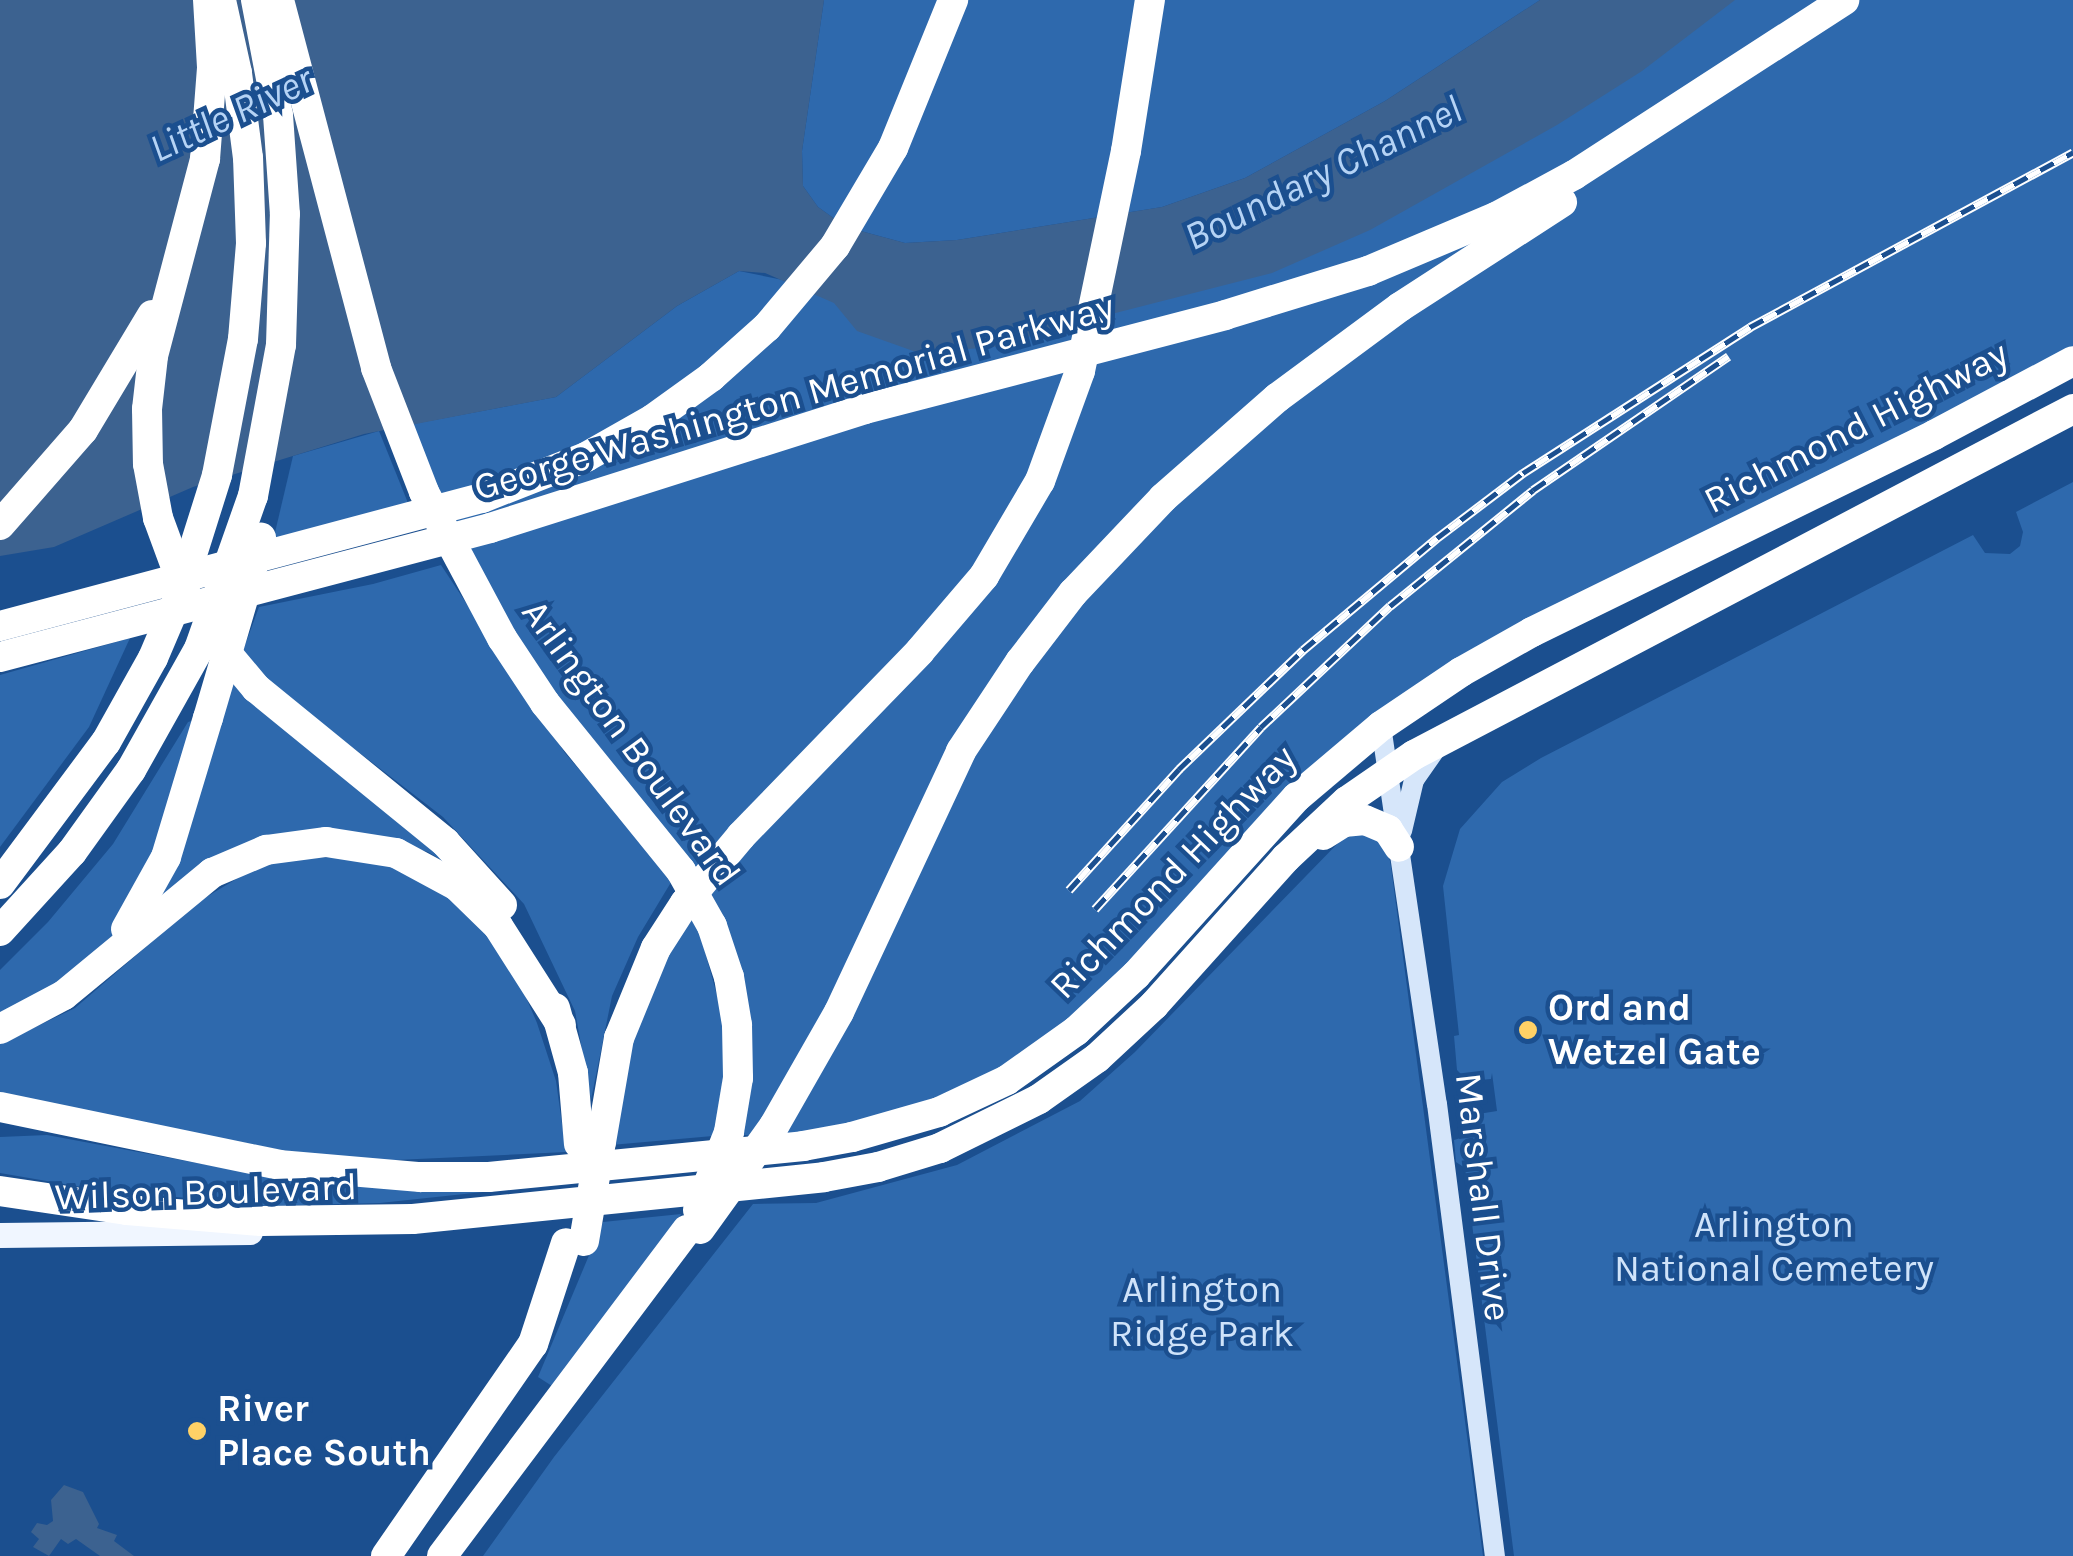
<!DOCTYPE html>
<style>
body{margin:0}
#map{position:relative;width:2073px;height:1556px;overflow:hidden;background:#1b4f8f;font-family:Karla,sans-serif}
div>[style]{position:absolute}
.green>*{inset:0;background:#2e69ad}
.water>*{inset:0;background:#3c6290}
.secondary>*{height:20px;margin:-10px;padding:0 10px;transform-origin:10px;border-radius:10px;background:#d6e6fa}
.primary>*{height:25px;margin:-12.5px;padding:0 12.5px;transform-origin:12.5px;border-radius:12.5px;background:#f0f6ff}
.highway>*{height:30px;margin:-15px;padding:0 15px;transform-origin:15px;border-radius:15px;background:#fff}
.rail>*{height:9px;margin-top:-4.5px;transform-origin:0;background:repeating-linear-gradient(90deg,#1b4f8f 0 15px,#fff 0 30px);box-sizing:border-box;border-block:2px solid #fff}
.highway-bridge>*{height:30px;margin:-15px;padding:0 15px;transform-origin:15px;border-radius:15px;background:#fff}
.dots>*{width:28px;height:28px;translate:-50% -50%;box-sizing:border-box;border:5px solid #1b4f8f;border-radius:50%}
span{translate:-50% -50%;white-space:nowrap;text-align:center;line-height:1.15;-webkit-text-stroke:9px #1b4f8f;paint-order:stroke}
.street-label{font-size:38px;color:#fff}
.poi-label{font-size:38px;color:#fff;font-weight:700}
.left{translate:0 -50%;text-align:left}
.park-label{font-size:38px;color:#cfe3fa}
.water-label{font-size:40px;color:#b5d3f5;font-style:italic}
</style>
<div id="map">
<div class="green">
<div style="clip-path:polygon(824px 0,1540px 0,1385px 101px,1245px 178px,1162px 207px,957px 240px,905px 243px,846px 227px,818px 207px,803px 186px,802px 151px)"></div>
<div style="clip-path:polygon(1723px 0,2073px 0,2073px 352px,1381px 726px,1040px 1059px,803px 1146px,729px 1132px,721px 950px,588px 757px,397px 427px,556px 397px,677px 306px,739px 271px,931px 310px)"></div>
<div style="clip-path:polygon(379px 431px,408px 503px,273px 541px,293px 456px)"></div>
<div style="clip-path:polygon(2073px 482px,2073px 1556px,1514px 1556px,1465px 1168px,1456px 1162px,1454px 1140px,1464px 1137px,1469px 1126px,1466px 1116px,1497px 1111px,1492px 1073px,1491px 1079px,1468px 1081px,1457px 1070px,1454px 1036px,1459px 1035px,1443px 886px,1460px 829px,1502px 782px,1541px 758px,1973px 535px,1985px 553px,2010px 554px,2020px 546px,2023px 532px,2016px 512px)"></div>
<div style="clip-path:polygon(441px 565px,565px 753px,673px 879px,638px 937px,612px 996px,591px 1100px,575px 1011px,524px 904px,443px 817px,270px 684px,241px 656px,259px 607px,373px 584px)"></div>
<div style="clip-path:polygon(130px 638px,89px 727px,0 847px,0 675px)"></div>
<div style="clip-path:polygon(231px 681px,461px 872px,428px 852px,368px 834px,330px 831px,156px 903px)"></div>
<div style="clip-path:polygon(202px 718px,173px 818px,115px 934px,59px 984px,0 1017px,0 970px,48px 922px,113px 844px,188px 722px)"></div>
<div style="clip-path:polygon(1362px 832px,1377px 837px,1388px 850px,1391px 867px,1483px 1556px,483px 1556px,554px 1457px,753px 1204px,816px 1203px,957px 1165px,1080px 1101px,1135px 1052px,1341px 840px)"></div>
<div style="clip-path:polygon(348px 856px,388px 865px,455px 899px,489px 929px,514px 969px,537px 1023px,556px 1081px,566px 1152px,374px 1161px,281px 1150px,0 1095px,0 1044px,75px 1008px,198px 902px,253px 869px,287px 860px)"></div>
<div style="clip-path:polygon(695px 915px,724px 1021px,726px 1085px,713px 1136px,611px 1145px,628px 1048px,664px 960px)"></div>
<div style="clip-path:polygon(47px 1135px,240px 1171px,483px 1192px,380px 1203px,269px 1206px,93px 1189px,0 1173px,0 1137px)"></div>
<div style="clip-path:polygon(681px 1214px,663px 1251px,552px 1386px,538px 1377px,603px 1222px)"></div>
</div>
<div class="water">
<div style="clip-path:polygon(0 0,824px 0,802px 151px,803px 186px,818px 207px,846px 227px,905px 243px,957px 240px,1162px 207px,1245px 178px,1385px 101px,1540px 0,1735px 0,1642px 71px,1557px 125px,1370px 230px,1272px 273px,1041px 332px,1005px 346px,919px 353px,857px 331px,834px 303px,765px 273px,739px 271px,677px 306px,556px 397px,364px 434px,193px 487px,54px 547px,0 556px)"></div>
<div style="clip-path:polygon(64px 1485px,83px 1492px,99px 1524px,97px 1528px,117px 1535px,114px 1541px,134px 1556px,100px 1556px,76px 1539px,68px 1544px,61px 1539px,49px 1556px,33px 1547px,39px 1539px,31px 1532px,37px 1523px,47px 1525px,53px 1521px,51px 1500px)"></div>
</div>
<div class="secondary">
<div style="left:1381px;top:726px;width:382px;rotate:81.6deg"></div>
<div style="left:1437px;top:1104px;width:456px;rotate:82.7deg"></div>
<div style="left:1402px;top:831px;width:52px;rotate:-76.8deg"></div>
<div style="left:1414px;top:780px;width:39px;rotate:-55deg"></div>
</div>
<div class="primary">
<div style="left:0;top:1235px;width:250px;rotate:-0.7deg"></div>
</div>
<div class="highway">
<div style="left:256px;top:0;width:117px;rotate:79.2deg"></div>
<div style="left:278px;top:115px;width:99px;rotate:86deg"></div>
<div style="left:279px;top:0;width:381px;rotate:75.2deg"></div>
<div style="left:1126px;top:151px;width:153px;rotate:-81deg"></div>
<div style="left:147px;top:409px;width:53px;rotate:-83.5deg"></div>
<div style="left:153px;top:356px;width:204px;rotate:-75.2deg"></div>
<div style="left:205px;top:159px;width:92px;rotate:-85.6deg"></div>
<div style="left:212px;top:67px;width:67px;rotate:-93.4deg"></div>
<div style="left:0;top:525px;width:126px;rotate:-48.9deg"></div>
<div style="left:83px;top:430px;width:134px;rotate:-59deg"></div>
<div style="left:0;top:626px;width:499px;rotate:-14.9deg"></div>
<div style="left:482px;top:498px;width:112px;rotate:-21.5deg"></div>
<div style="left:586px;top:457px;width:77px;rotate:-29.6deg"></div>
<div style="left:653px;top:419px;width:72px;rotate:-35.9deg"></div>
<div style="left:711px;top:377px;width:75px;rotate:-41.8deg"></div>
<div style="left:767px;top:327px;width:106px;rotate:-50deg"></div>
<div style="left:835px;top:246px;width:114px;rotate:-59.4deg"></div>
<div style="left:893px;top:148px;width:160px;rotate:-67.9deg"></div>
<div style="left:502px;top:638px;width:78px;rotate:56.5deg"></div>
<div style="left:545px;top:703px;width:216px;rotate:51deg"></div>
<div style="left:681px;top:871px;width:63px;rotate:60.6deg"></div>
<div style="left:712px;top:926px;width:54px;rotate:71.6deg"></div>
<div style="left:729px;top:977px;width:49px;rotate:80.5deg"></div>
<div style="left:737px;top:1025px;width:53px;rotate:88.9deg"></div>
<div style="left:738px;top:1078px;width:55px;rotate:99.5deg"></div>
<div style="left:215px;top:639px;width:64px;rotate:50.1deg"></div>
<div style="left:256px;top:688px;width:244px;rotate:39.2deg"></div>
<div style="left:445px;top:842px;width:85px;rotate:47.9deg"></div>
<div style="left:0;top:657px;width:507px;rotate:-14.75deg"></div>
<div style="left:490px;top:528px;width:393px;rotate:-17.6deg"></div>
<div style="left:865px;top:409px;width:372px;rotate:-14.6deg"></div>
<div style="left:1225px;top:315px;width:150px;rotate:-17.1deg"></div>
<div style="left:1368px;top:271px;width:139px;rotate:-22.9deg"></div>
<div style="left:1496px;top:217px;width:89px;rotate:-28.3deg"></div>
<div style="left:1574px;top:175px;width:322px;rotate:-32.9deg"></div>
<div style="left:1323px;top:835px;width:25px;rotate:-32deg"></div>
<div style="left:1344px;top:822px;width:21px;rotate:-5deg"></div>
<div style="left:1365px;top:820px;width:25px;rotate:23deg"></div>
<div style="left:1388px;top:830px;width:20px;rotate:57deg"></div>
<div style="left:741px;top:836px;width:257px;rotate:-45.9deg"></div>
<div style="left:920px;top:651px;width:99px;rotate:-49.5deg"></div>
<div style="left:984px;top:576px;width:110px;rotate:-59.5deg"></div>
<div style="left:1040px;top:481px;width:117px;rotate:-70deg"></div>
<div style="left:0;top:884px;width:177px;rotate:-53.3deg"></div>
<div style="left:126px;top:929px;width:82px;rotate:-60.9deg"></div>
<div style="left:166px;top:857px;width:145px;rotate:-73.2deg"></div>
<div style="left:0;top:931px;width:107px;rotate:-47.7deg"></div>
<div style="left:72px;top:852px;width:101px;rotate:-54.3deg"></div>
<div style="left:555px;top:1008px;width:67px;rotate:74.5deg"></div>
<div style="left:573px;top:1073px;width:71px;rotate:85.2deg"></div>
<div style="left:0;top:1029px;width:72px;rotate:-28deg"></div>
<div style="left:64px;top:995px;width:192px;rotate:-39.5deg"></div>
<div style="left:212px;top:873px;width:59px;rotate:-23.1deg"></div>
<div style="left:266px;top:850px;width:61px;rotate:-7.6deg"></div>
<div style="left:326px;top:842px;width:71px;rotate:8.9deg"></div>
<div style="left:396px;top:853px;width:69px;rotate:28.4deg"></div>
<div style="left:457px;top:886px;width:57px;rotate:44.3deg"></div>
<div style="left:498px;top:926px;width:117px;rotate:57.5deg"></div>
<div style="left:0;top:1107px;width:285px;rotate:11.7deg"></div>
<div style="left:279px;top:1165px;width:142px;rotate:4.9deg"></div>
<div style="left:420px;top:1177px;width:69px"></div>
<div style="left:489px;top:1177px;width:316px;rotate:-5.6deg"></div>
<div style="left:803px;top:1146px;width:50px;rotate:-10.4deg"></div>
<div style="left:852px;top:1137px;width:91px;rotate:-16deg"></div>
<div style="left:939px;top:1112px;width:75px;rotate:-25.2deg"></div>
<div style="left:1007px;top:1080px;width:85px;rotate:-35.4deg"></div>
<div style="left:1076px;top:1031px;width:82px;rotate:-43deg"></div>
<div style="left:1136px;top:975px;width:240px;rotate:-47.9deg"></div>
<div style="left:1297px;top:797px;width:110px;rotate:-40.2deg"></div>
<div style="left:1381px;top:726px;width:97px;rotate:-34deg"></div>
<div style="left:1461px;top:672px;width:81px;rotate:-29.4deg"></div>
<div style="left:1532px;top:632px;width:448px;rotate:-26.1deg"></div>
<div style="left:1934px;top:435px;width:157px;rotate:-28deg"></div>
<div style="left:774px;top:1126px;width:131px;rotate:-60.3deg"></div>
<div style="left:839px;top:1012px;width:288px;rotate:-64.9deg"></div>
<div style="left:961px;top:751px;width:107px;rotate:-56.5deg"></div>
<div style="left:1020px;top:662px;width:87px;rotate:-52.5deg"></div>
<div style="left:1073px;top:593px;width:131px;rotate:-46.5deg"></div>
<div style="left:1163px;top:498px;width:152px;rotate:-41.3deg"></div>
<div style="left:1277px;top:398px;width:153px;rotate:-36.5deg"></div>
<div style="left:1400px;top:307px;width:193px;rotate:-32.9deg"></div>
<div style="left:601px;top:1142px;width:106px;rotate:-80.2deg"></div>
<div style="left:619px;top:1038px;width:97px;rotate:-67.7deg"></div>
<div style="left:0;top:1191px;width:128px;rotate:8.5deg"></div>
<div style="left:127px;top:1210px;width:134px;rotate:4.7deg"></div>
<div style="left:261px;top:1221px;width:152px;rotate:-0.8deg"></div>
<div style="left:413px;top:1219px;width:413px;rotate:-5.8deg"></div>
<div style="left:824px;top:1177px;width:55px;rotate:-10.5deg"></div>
<div style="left:878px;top:1167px;width:65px;rotate:-17deg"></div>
<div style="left:940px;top:1148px;width:110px;rotate:-26.3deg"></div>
<div style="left:1039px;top:1099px;width:71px;rotate:-35.3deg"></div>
<div style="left:1097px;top:1058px;width:78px;rotate:-42.9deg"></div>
<div style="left:1154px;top:1005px;width:198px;rotate:-48.1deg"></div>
<div style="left:1286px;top:858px;width:83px;rotate:-43.1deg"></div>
<div style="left:1347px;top:801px;width:81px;rotate:-34.5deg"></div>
<div style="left:1414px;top:755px;width:744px;rotate:-27.7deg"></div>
<div style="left:386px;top:1556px;width:258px;rotate:-55.3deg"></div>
<div style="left:533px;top:1344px;width:106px;rotate:-71.9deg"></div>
<div style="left:442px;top:1556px;width:408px;rotate:-53.1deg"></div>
</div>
<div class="rail">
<div style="left:1069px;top:890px;width:164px;rotate:-47.7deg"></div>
<div style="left:1179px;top:769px;width:172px;rotate:-43.8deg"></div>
<div style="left:1303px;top:650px;width:175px;rotate:-39.9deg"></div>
<div style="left:1437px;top:538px;width:108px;rotate:-37.1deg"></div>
<div style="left:1523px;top:473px;width:270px;rotate:-32.7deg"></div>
<div style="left:1750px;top:327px;width:367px;rotate:-28.4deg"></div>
<div style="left:1095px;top:909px;width:246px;rotate:-47.6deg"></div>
<div style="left:1261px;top:727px;width:177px;rotate:-43.2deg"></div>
<div style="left:1390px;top:606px;width:184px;rotate:-39deg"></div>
<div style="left:1533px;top:490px;width:237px;rotate:-34.4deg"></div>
</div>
<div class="highway-bridge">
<div style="left:376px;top:368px;width:133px;rotate:68.8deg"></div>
<div style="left:424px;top:492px;width:166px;rotate:61.9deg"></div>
<div style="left:1080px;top:371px;width:225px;rotate:-78.2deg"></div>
<div style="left:147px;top:409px;width:55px;rotate:89deg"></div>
<div style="left:148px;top:464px;width:55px;rotate:79.5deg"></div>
<div style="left:158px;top:518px;width:81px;rotate:69.8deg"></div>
<div style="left:208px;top:718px;width:188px;rotate:-73.6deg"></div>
<div style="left:106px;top:742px;width:96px;rotate:-60.8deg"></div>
<div style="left:153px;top:658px;width:64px;rotate:-67deg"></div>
<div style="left:178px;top:599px;width:130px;rotate:-72.5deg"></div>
<div style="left:217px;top:475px;width:138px;rotate:-79.2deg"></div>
<div style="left:243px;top:339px;width:96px;rotate:-85.2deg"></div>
<div style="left:251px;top:243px;width:85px;rotate:-92deg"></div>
<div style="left:248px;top:158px;width:86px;rotate:-97.4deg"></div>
<div style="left:237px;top:73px;width:75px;rotate:-102.4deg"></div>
<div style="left:131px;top:770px;width:139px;rotate:-60.7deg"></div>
<div style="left:199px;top:649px;width:162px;rotate:-70.6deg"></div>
<div style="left:253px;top:496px;width:154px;rotate:-79.5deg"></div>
<div style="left:281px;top:345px;width:131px;rotate:-88.3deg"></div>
<div style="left:656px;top:948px;width:54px;rotate:-57.2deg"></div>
<div style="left:685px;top:903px;width:87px;rotate:-50.1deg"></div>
<div style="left:698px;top:1210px;width:84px;rotate:-68.3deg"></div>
<div style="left:700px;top:1229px;width:127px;rotate:-54.3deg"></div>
<div style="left:584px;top:1241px;width:100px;rotate:-80.3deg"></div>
</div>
<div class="dots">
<div style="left:1528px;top:1030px;background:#ffd166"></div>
<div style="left:197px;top:1431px;background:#ffd166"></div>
</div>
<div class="street-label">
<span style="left:794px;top:397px;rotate:-16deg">George Washington Memorial Parkway</span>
<span style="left:1856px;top:427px;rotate:-27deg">Richmond Highway</span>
<span style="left:631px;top:743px;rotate:54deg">Arlington Boulevard</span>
<span style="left:1173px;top:872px;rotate:-46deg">Richmond Highway</span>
<span style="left:206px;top:1192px;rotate:-2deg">Wilson Boulevard</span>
<span style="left:1483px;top:1197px;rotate:83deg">Marshall Drive</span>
</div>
<div class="poi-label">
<span class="left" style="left:1548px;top:1030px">Ord and<br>Wetzel Gate</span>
<span class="left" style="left:217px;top:1431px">River<br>Place South</span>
</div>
<div class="park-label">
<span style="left:1774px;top:1247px">Arlington<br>National Cemetery</span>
<span style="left:1202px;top:1312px">Arlington<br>Ridge Park</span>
</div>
<div class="water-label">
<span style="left:231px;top:114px;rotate:-25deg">Little River</span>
<span style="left:1323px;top:173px;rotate:-26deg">Boundary Channel</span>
</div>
</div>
